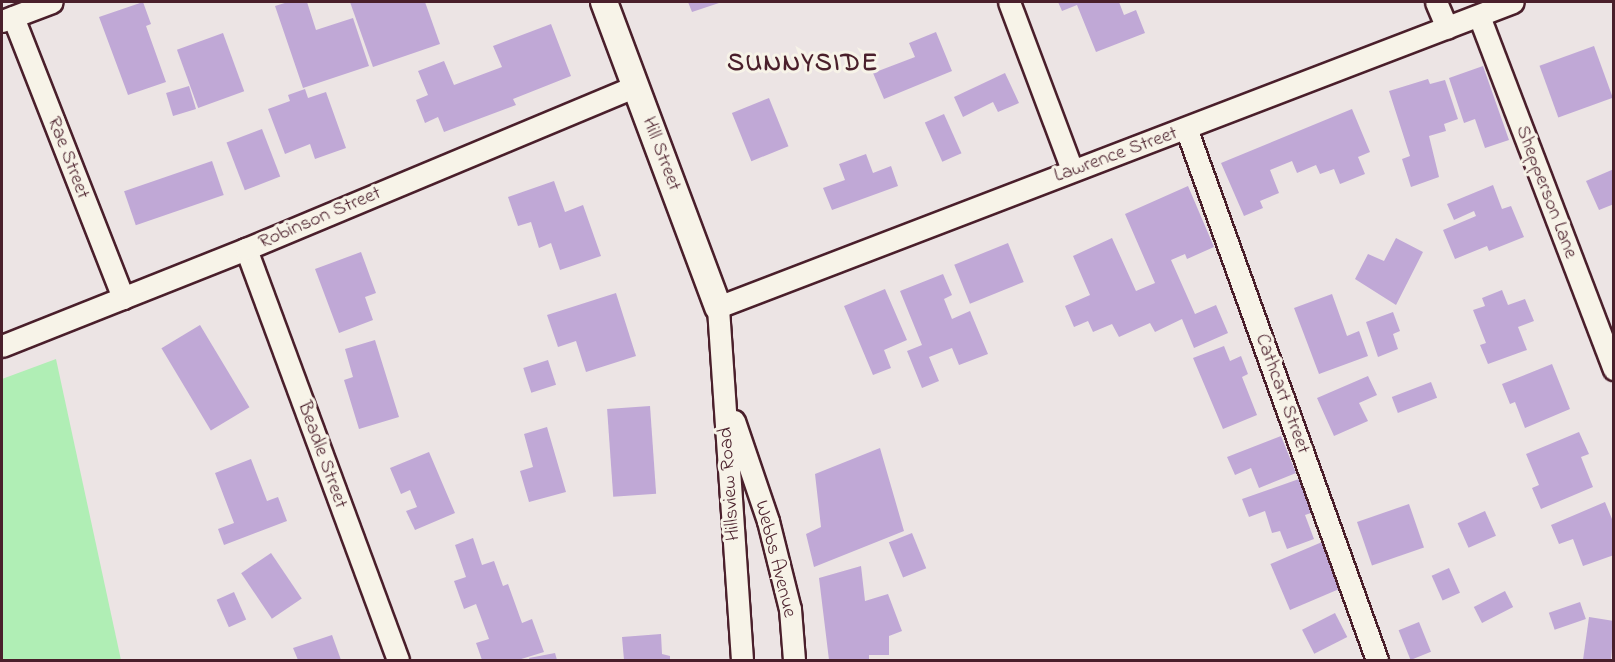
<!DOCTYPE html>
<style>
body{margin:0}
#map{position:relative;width:1615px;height:662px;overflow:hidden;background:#ece4e4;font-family:"Indie Flower",sans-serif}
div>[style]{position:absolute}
.green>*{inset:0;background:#b0eeb5}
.building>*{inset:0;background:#c0a8d6;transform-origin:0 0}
.roads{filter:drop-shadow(2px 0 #4a1f2b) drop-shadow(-2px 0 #4a1f2b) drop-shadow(0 2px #4a1f2b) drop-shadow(0 -2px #4a1f2b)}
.minor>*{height:21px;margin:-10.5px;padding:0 10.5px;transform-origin:10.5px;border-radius:10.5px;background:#f7f3e8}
.tertiary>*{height:26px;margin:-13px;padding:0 13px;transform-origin:13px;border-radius:13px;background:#f7f3e8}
span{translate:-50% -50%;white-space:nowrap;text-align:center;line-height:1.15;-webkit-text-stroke:6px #f7f3e8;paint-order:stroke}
.street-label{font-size:20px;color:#4a1f2b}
.district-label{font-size:26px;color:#4a1f2b;font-weight:700;letter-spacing:1.5px}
.frame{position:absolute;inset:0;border:3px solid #4a1f2b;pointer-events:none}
</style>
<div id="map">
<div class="green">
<div style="clip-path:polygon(56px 359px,121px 660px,2px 660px,2px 379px)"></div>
</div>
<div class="building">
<div style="clip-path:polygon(143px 2px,151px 24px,146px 26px,166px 82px,128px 95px,99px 17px)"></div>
<div style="clip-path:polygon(288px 2px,307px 2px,316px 30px,353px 18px,369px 66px,303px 88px,275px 6px)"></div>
<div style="clip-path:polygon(350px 2px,425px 2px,440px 44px,373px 67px)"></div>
<div style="clip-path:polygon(688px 2px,722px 2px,692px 12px)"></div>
<div style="clip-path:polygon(1058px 2px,1119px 2px,1124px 15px,1136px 10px,1145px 33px,1096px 52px,1077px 5px,1062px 11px)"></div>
<div style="clip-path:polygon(551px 24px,571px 76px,513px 99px,516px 105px,444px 132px,438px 117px,425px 123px,416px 100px,428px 95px,418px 71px,444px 61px,454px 85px,502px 67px,493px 46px)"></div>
<div style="clip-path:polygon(936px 32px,952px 71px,884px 99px,873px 73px,915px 57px,909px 43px)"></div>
<div style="left:223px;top:33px;width:62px;height:49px;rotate:70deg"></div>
<div style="left:1594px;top:46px;width:55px;height:58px;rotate:70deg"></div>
<div style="clip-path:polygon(1483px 66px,1509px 140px,1485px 148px,1475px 119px,1464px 123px,1449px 78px)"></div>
<div style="clip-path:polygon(1005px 73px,1019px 103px,998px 112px,993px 102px,963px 117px,954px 97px)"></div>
<div style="clip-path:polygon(1428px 79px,1430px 84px,1445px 80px,1458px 119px,1444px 124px,1446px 131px,1429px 136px,1439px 177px,1411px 187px,1402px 159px,1410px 156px,1389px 91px)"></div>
<div style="left:189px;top:86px;width:24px;height:24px;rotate:73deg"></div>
<div style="clip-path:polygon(305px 89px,308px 98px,326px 92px,346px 148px,315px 159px,310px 144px,285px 154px,268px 109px,290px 101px,288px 95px)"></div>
<div style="left:769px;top:98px;width:52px;height:40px;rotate:68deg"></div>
<div style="clip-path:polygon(1352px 109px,1370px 152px,1358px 157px,1365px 174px,1340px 184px,1334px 169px,1320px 174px,1316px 165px,1297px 173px,1292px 161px,1270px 170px,1279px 193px,1260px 201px,1263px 208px,1244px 216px,1221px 163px)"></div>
<div style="left:944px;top:114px;width:43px;height:21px;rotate:66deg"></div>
<div style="left:262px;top:129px;width:51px;height:38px;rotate:69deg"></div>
<div style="clip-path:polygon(866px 154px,873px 173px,891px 166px,898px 186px,832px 210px,823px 188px,845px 180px,839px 164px)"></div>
<div style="left:212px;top:161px;width:36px;height:93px;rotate:71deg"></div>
<div style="clip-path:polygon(1614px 169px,1614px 204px,1599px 210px,1586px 181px)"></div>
<div style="clip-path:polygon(554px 181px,565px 212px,583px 205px,601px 256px,560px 270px,551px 243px,539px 248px,531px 222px,518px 226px,508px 197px)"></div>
<div style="clip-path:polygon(1493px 185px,1502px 209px,1511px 206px,1524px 237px,1489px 251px,1487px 246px,1455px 259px,1443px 230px,1476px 216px,1474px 211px,1454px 220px,1447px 204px)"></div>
<div style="clip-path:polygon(1188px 186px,1214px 247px,1187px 259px,1185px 254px,1171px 260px,1195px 314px,1216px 305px,1228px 333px,1194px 348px,1182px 319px,1155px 332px,1150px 323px,1119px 337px,1112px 324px,1093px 332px,1088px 321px,1074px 327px,1065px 306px,1090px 295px,1073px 256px,1112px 238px,1136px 291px,1155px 283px,1125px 214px)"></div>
<div style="clip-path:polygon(1396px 238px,1423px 252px,1396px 305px,1355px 279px,1368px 254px,1384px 261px)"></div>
<div style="left:1008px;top:243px;width:42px;height:58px;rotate:68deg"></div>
<div style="clip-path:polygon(361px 252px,376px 293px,365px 297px,373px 320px,339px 333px,315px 269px)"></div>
<div style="clip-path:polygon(943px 274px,952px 295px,944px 299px,952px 319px,970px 311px,988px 354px,959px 365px,952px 348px,929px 357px,939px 381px,922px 388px,907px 351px,922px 345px,900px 291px)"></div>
<div style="clip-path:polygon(885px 289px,907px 340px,884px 350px,891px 368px,873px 375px,844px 306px)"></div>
<div style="clip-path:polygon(1502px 290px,1508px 305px,1525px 299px,1534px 321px,1518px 327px,1527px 350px,1488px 364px,1480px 345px,1486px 343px,1473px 310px,1485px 306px,1482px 298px)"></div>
<div style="clip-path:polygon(616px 293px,636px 356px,586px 372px,576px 341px,558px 347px,547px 315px)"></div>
<div style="clip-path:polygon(1332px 294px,1347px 336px,1359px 331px,1368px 356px,1319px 374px,1294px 308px)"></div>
<div style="clip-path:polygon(1393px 312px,1400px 331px,1393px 334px,1398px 349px,1378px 357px,1366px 322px)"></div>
<div style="left:200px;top:325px;width:96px;height:45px;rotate:59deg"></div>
<div style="clip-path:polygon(375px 340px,399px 417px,359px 429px,344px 380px,353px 377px,345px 349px)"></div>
<div style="clip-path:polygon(1224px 346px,1230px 361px,1241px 356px,1248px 374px,1242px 377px,1257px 415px,1223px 429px,1193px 358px)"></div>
<div style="left:548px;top:360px;width:26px;height:26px;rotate:72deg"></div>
<div style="clip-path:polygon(1552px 364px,1570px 409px,1525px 428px,1515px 402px,1510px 404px,1502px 384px)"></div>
<div style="clip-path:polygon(1368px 376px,1377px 395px,1359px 403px,1368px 421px,1334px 436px,1317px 398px)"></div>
<div style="left:1431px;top:382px;width:17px;height:42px;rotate:69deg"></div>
<div style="left:650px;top:406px;width:88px;height:43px;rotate:86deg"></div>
<div style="clip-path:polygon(547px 427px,566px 492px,529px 502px,520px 471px,533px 467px,524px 434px)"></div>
<div style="clip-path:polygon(1579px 432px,1589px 454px,1581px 457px,1593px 487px,1541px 509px,1532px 488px,1539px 485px,1526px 454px)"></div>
<div style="clip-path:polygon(1281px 436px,1296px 473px,1259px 488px,1251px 468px,1235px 475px,1227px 457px)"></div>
<div style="clip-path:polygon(880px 448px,904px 531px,814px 567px,806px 534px,821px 527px,815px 474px)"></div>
<div style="clip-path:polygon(429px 452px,455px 513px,415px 530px,406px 511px,417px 507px,410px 490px,401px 494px,390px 468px)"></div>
<div style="clip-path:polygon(251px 459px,267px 501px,278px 497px,287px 521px,224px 545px,218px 529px,234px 523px,215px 473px)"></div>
<div style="clip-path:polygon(1299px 479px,1311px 513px,1305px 515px,1314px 539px,1287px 549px,1280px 531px,1272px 533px,1265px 511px,1249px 517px,1242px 499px)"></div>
<div style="clip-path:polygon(1605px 502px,1614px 524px,1614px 555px,1583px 566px,1573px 539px,1559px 544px,1551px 525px)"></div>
<div style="left:1409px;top:504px;width:46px;height:55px;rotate:71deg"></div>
<div style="left:1485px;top:511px;width:27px;height:30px;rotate:66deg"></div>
<div style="left:912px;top:533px;width:38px;height:25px;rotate:68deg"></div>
<div style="clip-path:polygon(473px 538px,482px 565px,494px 561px,503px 586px,508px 584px,522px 623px,532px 619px,544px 652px,518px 660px,482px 660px,476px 643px,489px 639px,476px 604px,464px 609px,454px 581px,466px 577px,455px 545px)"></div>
<div style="left:1322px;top:542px;width:50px;height:56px;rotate:67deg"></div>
<div style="left:271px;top:553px;width:55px;height:36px;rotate:56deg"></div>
<div style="clip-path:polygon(861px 566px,865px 601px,888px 594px,902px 631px,889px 636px,889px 655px,869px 655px,869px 660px,829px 660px,819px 578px)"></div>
<div style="left:1449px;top:568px;width:27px;height:19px;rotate:66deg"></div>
<div style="left:1505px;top:591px;width:18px;height:35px;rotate:63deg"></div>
<div style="left:234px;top:592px;width:30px;height:19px;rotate:66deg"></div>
<div style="left:1580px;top:602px;width:18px;height:33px;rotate:71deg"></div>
<div style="left:1335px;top:613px;width:27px;height:37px;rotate:63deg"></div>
<div style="clip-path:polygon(1589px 617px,1614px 621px,1611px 660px,1583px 660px)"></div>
<div style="left:1419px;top:622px;width:32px;height:22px;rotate:68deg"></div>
<div style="clip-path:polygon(661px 634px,662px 654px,670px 656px,670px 660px,624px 660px,622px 637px)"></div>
<div style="clip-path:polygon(332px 635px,341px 660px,298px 660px,293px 648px)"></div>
<div style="clip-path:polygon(555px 653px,557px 660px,530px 660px,529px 658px)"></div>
</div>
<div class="roads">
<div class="minor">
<div style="left:1009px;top:2px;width:179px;rotate:69.4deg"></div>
<div style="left:1436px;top:2px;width:28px;rotate:67deg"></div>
<div style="left:1479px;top:16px;width:378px;rotate:69.1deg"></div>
<div style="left:13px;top:17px;width:302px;rotate:68.6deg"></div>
<div style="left:2px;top:21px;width:53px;rotate:-20.8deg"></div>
<div style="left:1186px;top:128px;width:565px;rotate:70.25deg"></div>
<div style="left:246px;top:249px;width:438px;rotate:69.7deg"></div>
<div style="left:2px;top:346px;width:263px;rotate:-21.7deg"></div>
<div style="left:246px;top:249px;width:423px;rotate:-22.7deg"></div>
<div style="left:734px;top:421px;width:106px;rotate:71.2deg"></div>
<div style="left:768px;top:521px;width:91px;rotate:76deg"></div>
<div style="left:790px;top:609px;width:51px;rotate:85.5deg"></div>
<div style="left:742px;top:660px;width:354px;rotate:-93.9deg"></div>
<div style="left:718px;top:307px;width:851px;rotate:-20.99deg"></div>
</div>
<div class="tertiary">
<div style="left:604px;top:2px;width:326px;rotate:69.5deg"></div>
</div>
</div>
<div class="street-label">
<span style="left:661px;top:154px;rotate:69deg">Hill Street</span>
<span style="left:1116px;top:155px;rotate:-20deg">Lawrence Street</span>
<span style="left:68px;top:158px;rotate:69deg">Rae Street</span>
<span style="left:1546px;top:192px;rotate:69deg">Shepperson Lane</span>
<span style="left:320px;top:218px;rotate:-23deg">Robinson Street</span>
<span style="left:1282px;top:394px;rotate:70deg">Cathcart Street</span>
<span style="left:322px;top:455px;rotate:70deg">Beadle Street</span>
<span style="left:730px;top:484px;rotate:-94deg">Hillsview Road</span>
<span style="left:775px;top:559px;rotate:76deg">Webbs Avenue</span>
</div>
<div class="district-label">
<span style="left:803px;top:65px">SUNNYSIDE</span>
</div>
<div class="frame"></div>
</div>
